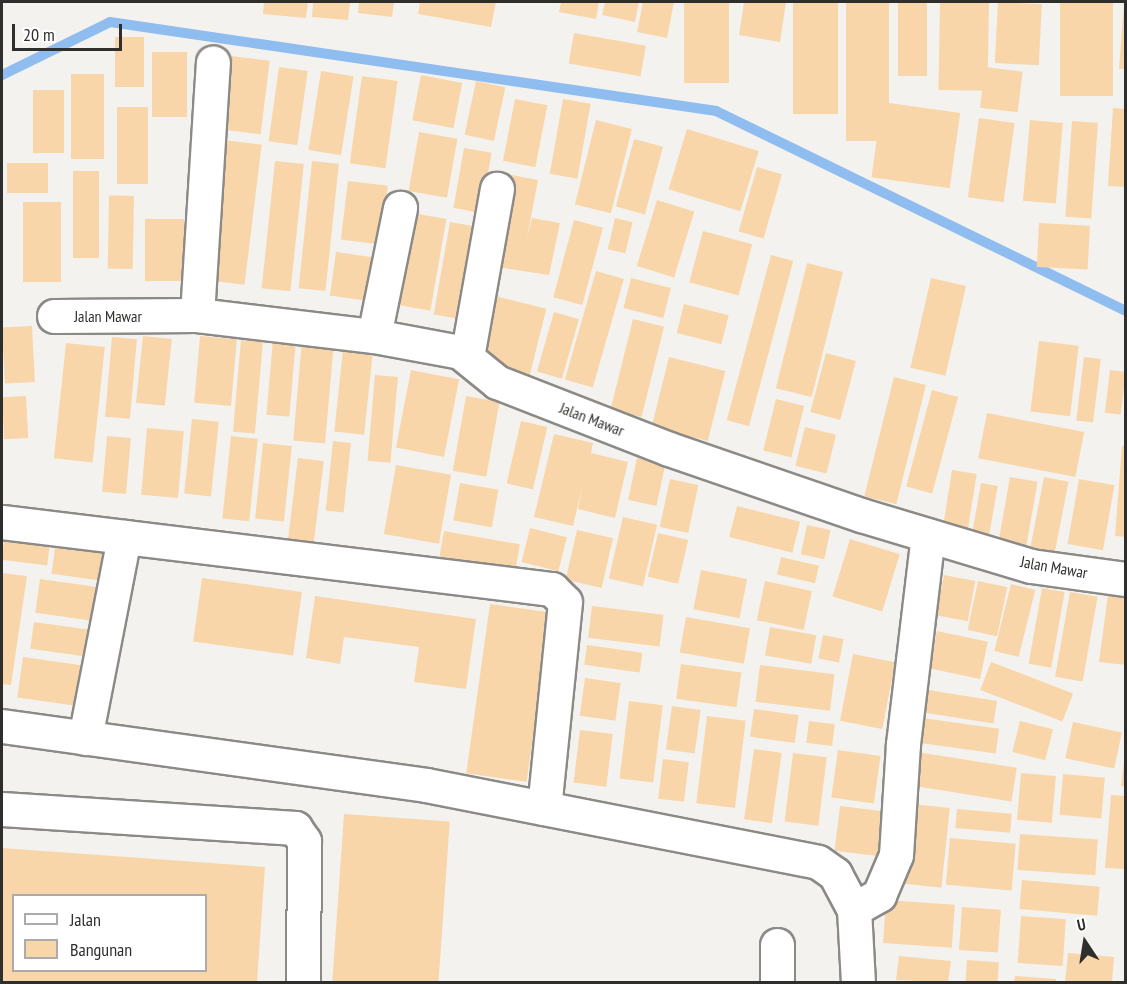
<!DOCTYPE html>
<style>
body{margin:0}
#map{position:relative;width:1127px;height:984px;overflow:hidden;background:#f4f2ef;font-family:"PT Sans Narrow",sans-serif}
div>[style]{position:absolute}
.stream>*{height:10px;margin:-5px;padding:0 5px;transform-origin:5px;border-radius:5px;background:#8fbdf0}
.building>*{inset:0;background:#f8d6a9;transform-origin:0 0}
.roads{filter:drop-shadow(2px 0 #8c8a87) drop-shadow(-2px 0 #8c8a87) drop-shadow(0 2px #8c8a87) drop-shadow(0 -2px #8c8a87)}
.minor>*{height:33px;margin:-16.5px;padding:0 16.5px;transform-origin:16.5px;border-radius:16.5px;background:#fff}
span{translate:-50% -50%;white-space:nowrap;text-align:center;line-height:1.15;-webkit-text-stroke:4.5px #fff;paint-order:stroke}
.street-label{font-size:16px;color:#2e2e2c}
.frame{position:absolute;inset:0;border:3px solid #2e2e2c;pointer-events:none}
.legend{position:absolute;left:12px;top:894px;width:195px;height:78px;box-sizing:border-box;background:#fff;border:2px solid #ababab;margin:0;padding:8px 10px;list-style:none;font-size:18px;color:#2e2e2c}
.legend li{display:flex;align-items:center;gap:12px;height:30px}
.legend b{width:30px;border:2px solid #ababab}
.north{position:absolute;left:1055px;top:912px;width:60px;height:60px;-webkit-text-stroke:4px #fff;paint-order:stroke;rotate:348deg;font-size:16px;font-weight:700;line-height:24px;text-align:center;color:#2e2e2c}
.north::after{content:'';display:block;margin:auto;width:21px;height:27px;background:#2e2e2c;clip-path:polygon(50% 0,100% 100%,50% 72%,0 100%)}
.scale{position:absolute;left:12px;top:24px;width:110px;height:27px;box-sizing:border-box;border:3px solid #2e2e2c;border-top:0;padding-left:8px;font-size:18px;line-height:21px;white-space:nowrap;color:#2e2e2c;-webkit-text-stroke:4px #fff;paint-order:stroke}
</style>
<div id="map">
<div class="stream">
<div style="left:2px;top:75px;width:120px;rotate:-26.1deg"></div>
<div style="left:110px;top:22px;width:613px;rotate:8.35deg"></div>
<div style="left:716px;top:111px;width:456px;rotate:26deg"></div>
</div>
<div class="building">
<div style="clip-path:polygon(264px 2px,308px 2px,306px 18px,263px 14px)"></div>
<div style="clip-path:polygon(313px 2px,350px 2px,348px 20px,312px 17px)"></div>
<div style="clip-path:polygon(359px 2px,394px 2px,392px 17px,358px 13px)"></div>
<div style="clip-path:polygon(420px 2px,496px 2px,491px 27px,418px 14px)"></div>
<div style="clip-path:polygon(561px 2px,599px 2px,596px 19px,559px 12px)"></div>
<div style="clip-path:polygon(605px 2px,639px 2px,635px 22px,602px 15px)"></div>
<div style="clip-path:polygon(643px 2px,674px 2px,667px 38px,637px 32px)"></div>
<div style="left:684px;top:2px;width:45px;height:81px"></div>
<div style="clip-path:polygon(744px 2px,786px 2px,780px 42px,739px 35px)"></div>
<div style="left:793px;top:2px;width:45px;height:112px"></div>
<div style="left:846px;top:2px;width:43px;height:139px"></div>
<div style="left:898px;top:2px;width:29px;height:74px"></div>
<div style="left:940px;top:2px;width:49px;height:88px;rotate:1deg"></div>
<div style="left:998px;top:2px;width:44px;height:61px;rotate:3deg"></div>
<div style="left:1060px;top:2px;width:53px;height:94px"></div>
<div style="clip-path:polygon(1124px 4px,1126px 5px,1126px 69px,1119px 69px)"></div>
<div style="left:574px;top:33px;width:73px;height:31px;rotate:10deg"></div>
<div style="left:115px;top:37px;width:29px;height:50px"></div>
<div style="left:152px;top:52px;width:35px;height:65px"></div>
<div style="left:231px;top:56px;width:39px;height:74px;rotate:7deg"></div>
<div style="left:279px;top:67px;width:29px;height:75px;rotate:8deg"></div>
<div style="left:985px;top:67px;width:38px;height:41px;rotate:7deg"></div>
<div style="left:321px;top:71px;width:33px;height:80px;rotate:9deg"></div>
<div style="left:71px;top:74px;width:33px;height:85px"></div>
<div style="left:421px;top:75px;width:42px;height:46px;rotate:11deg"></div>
<div style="left:362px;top:76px;width:36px;height:88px;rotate:8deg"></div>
<div style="left:476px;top:81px;width:30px;height:55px;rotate:12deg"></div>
<div style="left:33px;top:90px;width:31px;height:63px"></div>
<div style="left:515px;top:99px;width:33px;height:63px;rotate:11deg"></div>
<div style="left:563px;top:99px;width:28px;height:76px;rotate:10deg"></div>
<div style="left:882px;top:102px;width:79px;height:76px;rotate:8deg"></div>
<div style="left:117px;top:107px;width:31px;height:77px"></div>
<div style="clip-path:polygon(1113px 108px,1126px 109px,1126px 187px,1108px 186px)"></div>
<div style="left:979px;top:118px;width:36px;height:80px;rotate:8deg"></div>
<div style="left:596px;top:120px;width:37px;height:87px;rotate:14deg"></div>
<div style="left:1030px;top:120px;width:33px;height:81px;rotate:5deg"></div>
<div style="left:1072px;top:121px;width:26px;height:96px;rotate:4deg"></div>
<div style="left:687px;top:129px;width:75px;height:63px;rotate:17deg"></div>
<div style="left:419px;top:132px;width:39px;height:60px;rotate:10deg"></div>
<div style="left:634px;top:139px;width:30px;height:70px;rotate:15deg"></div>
<div style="left:223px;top:140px;width:39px;height:141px;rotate:7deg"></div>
<div style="left:464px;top:148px;width:28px;height:61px;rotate:10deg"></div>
<div style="left:275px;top:161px;width:29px;height:128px;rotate:6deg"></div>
<div style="left:312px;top:161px;width:27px;height:128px;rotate:6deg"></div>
<div style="left:7px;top:163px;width:41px;height:30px"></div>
<div style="left:757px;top:167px;width:26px;height:67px;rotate:16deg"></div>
<div style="left:73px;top:171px;width:26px;height:87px"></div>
<div style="clip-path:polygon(502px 173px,538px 180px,527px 238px,532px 218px,560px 223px,549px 275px,484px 265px)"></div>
<div style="left:348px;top:181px;width:40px;height:59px;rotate:7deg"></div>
<div style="left:134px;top:196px;width:73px;height:25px;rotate:91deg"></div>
<div style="left:657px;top:200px;width:39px;height:69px;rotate:17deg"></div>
<div style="left:23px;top:202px;width:38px;height:80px"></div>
<div style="left:412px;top:213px;width:35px;height:93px;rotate:10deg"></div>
<div style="left:615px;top:218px;width:18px;height:32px;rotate:13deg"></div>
<div style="left:145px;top:219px;width:39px;height:62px"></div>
<div style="left:574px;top:220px;width:30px;height:80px;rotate:15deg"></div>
<div style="left:450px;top:222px;width:29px;height:94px;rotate:10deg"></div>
<div style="left:1039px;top:223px;width:51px;height:44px;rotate:3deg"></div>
<div style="left:703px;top:231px;width:51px;height:53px;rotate:15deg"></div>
<div style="left:336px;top:252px;width:37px;height:44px;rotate:8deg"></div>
<div style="left:771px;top:255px;width:23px;height:171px;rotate:15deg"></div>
<div style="left:807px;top:263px;width:37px;height:129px;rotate:14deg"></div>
<div style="left:596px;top:271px;width:29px;height:113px;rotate:16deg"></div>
<div style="left:631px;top:278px;width:41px;height:31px;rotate:14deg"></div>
<div style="left:931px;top:278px;width:36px;height:92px;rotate:13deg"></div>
<div style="left:491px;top:295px;width:57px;height:68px;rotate:14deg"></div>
<div style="left:684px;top:304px;width:46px;height:30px;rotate:14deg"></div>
<div style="left:554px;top:312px;width:26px;height:62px;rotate:16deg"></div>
<div style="left:633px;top:319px;width:32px;height:93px;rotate:14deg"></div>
<div style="left:32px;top:326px;width:56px;height:30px;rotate:87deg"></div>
<div style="left:143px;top:336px;width:29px;height:67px;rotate:6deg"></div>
<div style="left:200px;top:336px;width:37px;height:67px;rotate:5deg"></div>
<div style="left:112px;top:337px;width:25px;height:80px;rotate:5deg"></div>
<div style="left:273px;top:339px;width:23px;height:76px;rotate:5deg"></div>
<div style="left:241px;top:340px;width:22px;height:92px;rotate:5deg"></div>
<div style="left:302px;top:340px;width:32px;height:101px;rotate:5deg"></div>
<div style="left:1039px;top:341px;width:40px;height:71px;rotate:7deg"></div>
<div style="left:66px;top:343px;width:39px;height:116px;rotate:6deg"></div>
<div style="left:343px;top:349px;width:30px;height:83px;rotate:6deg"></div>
<div style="left:826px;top:353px;width:31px;height:61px;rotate:15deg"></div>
<div style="left:669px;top:357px;width:58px;height:72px;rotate:14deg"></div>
<div style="left:1084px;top:357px;width:17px;height:64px;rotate:7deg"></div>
<div style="left:411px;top:370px;width:49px;height:79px;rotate:11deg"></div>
<div style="left:1110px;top:370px;width:16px;height:43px;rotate:7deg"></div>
<div style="left:375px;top:375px;width:23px;height:86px;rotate:5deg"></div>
<div style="left:894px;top:377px;width:33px;height:123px;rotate:14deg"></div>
<div style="left:932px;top:390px;width:27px;height:100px;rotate:15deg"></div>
<div style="left:26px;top:396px;width:42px;height:24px;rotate:87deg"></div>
<div style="left:466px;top:396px;width:34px;height:76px;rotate:10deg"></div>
<div style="left:776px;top:399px;width:29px;height:53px;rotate:14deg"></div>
<div style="left:987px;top:413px;width:99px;height:46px;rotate:11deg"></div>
<div style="left:192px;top:419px;width:27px;height:75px;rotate:6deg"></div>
<div style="left:521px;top:421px;width:27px;height:64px;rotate:13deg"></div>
<div style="left:805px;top:427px;width:32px;height:40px;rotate:14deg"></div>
<div style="left:147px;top:428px;width:37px;height:67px;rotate:5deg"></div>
<div style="clip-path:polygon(554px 434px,593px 443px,591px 453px,628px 462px,615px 518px,578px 509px,582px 488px,573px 526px,534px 517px)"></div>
<div style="left:107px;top:436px;width:24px;height:56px;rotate:5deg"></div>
<div style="left:231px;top:436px;width:27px;height:83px;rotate:6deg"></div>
<div style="left:333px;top:441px;width:18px;height:70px;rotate:6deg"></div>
<div style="left:263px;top:443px;width:29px;height:76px;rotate:6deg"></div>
<div style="clip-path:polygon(1122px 446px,1126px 446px,1126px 537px,1115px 536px)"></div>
<div style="left:298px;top:458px;width:26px;height:86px;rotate:7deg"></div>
<div style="left:637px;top:458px;width:29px;height:43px;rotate:12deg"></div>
<div style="left:396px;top:465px;width:56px;height:70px;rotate:10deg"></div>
<div style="left:952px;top:470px;width:25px;height:69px;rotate:9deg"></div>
<div style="left:1010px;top:477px;width:28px;height:65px;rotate:10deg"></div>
<div style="left:1044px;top:477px;width:25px;height:71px;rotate:11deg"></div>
<div style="left:670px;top:479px;width:29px;height:49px;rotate:12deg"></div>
<div style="left:1079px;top:479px;width:36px;height:66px;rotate:10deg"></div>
<div style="left:460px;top:483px;width:39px;height:38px;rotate:10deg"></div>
<div style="left:981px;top:483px;width:17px;height:64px;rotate:10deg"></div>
<div style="left:737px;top:506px;width:65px;height:32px;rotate:14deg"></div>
<div style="left:623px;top:517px;width:35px;height:63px;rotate:13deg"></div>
<div style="left:807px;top:525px;width:24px;height:30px;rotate:12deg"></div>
<div style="left:530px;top:528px;width:38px;height:35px;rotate:14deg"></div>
<div style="left:577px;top:530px;width:37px;height:51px;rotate:13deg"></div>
<div style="left:444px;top:531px;width:77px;height:26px;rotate:10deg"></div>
<div style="left:5px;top:532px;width:46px;height:28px;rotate:7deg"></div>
<div style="left:658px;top:533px;width:31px;height:45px;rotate:13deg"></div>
<div style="left:850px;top:539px;width:52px;height:60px;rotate:17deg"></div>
<div style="left:56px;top:541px;width:51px;height:33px;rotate:8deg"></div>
<div style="left:781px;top:557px;width:39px;height:18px;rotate:13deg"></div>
<div style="left:701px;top:570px;width:47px;height:40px;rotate:11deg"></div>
<div style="clip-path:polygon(2px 573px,27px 576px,11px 685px,2px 684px)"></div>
<div style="left:944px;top:575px;width:32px;height:41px;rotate:11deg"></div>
<div style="left:202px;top:578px;width:101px;height:64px;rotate:8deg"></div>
<div style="left:40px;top:579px;width:63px;height:34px;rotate:8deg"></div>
<div style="left:765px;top:581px;width:48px;height:40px;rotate:12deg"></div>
<div style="left:978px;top:581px;width:30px;height:50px;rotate:12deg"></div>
<div style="left:1011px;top:584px;width:25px;height:69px;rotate:14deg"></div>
<div style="left:1042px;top:588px;width:23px;height:77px;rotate:10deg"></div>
<div style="left:1070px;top:592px;width:28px;height:86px;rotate:10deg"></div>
<div style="clip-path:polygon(1108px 594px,1126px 596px,1126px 665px,1099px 662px)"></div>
<div style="clip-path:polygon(315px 596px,476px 619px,466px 689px,414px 682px,419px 647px,344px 637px,340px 664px,306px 658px)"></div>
<div style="left:490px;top:604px;width:61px;height:171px;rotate:8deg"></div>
<div style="left:592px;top:606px;width:72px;height:32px;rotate:7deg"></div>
<div style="left:686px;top:617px;width:65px;height:36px;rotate:10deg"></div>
<div style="left:34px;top:622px;width:65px;height:27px;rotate:8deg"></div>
<div style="left:770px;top:627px;width:47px;height:29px;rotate:10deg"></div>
<div style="left:937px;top:631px;width:52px;height:38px;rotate:12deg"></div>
<div style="left:823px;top:635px;width:21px;height:24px;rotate:11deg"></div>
<div style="left:587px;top:645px;width:56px;height:20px;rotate:8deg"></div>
<div style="left:853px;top:654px;width:43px;height:68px;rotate:11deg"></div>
<div style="left:23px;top:657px;width:73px;height:41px;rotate:8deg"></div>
<div style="left:991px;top:662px;width:88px;height:30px;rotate:21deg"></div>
<div style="left:681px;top:664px;width:61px;height:35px;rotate:8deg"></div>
<div style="left:760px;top:665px;width:75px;height:37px;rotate:7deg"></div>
<div style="left:585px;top:678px;width:36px;height:38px;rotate:8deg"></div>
<div style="left:922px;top:689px;width:76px;height:23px;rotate:9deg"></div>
<div style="left:629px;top:701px;width:34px;height:78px;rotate:7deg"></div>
<div style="left:672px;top:706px;width:29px;height:44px;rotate:8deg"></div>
<div style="left:754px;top:709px;width:45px;height:28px;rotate:8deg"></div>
<div style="left:707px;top:716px;width:39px;height:88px;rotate:7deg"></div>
<div style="left:915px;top:717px;width:85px;height:25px;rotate:8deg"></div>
<div style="left:809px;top:721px;width:26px;height:22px;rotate:7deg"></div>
<div style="left:1020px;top:721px;width:34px;height:32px;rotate:14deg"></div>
<div style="left:1073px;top:722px;width:50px;height:37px;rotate:12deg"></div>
<div style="left:580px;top:730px;width:33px;height:53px;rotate:7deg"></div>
<div style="left:754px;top:749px;width:28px;height:71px;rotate:8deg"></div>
<div style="left:838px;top:750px;width:43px;height:48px;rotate:8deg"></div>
<div style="left:917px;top:752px;width:101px;height:34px;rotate:9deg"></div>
<div style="left:793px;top:753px;width:34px;height:69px;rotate:7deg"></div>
<div style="left:663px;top:759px;width:26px;height:40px;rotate:7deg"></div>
<div style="clip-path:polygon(1124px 762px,1126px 762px,1126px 786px,1121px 786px)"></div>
<div style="left:1021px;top:773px;width:35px;height:47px;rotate:5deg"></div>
<div style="left:1063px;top:774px;width:42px;height:41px;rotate:5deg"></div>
<div style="clip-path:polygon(1111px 795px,1126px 796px,1126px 869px,1105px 868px)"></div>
<div style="left:911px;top:804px;width:39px;height:80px;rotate:6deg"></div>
<div style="left:840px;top:806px;width:48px;height:45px;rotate:7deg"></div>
<div style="left:957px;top:809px;width:55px;height:19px;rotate:5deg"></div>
<div style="left:344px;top:814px;width:106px;height:168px;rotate:4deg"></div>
<div style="left:1020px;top:834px;width:78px;height:36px;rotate:4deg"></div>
<div style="left:950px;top:838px;width:66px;height:47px;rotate:5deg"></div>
<div style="clip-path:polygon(evenodd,2px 848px,265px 867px,257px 982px,2px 982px,2px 848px,14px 896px,206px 896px,206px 970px,14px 970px,14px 896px)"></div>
<div style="left:1022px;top:880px;width:78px;height:29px;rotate:5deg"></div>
<div style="left:886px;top:900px;width:69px;height:43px;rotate:4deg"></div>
<div style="left:962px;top:907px;width:39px;height:43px;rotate:4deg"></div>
<div style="left:1021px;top:916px;width:45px;height:47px;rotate:4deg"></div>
<div style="clip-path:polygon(1068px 953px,1114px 957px,1112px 982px,1065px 982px)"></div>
<div style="clip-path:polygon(899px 956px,951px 961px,948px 982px,896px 980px)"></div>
<div style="left:967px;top:960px;width:32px;height:22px;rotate:4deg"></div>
<div style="clip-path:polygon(1015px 976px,1056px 979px,1056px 982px,1014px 982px)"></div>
</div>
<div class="roads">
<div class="minor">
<div style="left:197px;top:315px;width:253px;rotate:-86.4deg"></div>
<div style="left:54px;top:316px;width:143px;rotate:-0.4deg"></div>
<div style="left:197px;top:315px;width:178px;rotate:6.8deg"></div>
<div style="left:374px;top:336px;width:87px;rotate:10.5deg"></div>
<div style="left:460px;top:352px;width:48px;rotate:39deg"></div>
<div style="left:497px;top:382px;width:185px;rotate:21.3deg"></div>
<div style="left:669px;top:449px;width:203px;rotate:19deg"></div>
<div style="left:861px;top:515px;width:177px;rotate:16.7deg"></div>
<div style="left:1031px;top:566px;width:96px;rotate:7.8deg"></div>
<div style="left:374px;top:336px;width:131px;rotate:-78.5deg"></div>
<div style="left:467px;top:357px;width:171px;rotate:-79.9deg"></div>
<div style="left:2px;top:522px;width:554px;rotate:6.95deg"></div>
<div style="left:552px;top:589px;width:18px;rotate:45deg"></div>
<div style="left:565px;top:602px;width:207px;rotate:95.8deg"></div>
<div style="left:2px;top:726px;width:428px;rotate:7.9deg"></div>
<div style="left:426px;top:785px;width:399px;rotate:11.1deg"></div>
<div style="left:818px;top:862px;width:21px;rotate:35deg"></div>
<div style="left:835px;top:874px;width:40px;rotate:62deg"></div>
<div style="left:854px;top:909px;width:73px;rotate:86.9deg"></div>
<div style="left:85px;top:738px;width:205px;rotate:-79deg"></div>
<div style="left:2px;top:809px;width:294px;rotate:3.7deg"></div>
<div style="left:295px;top:828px;width:16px;rotate:55deg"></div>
<div style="left:304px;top:841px;width:141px;rotate:90.4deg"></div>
<div style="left:854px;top:909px;width:29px;rotate:-29deg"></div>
<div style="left:879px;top:895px;width:43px;rotate:-67deg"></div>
<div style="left:896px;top:855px;width:111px;rotate:-86.4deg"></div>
<div style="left:903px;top:744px;width:210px;rotate:-83.2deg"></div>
<div style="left:777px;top:945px;width:37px;rotate:90deg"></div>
</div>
</div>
<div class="street-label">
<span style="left:108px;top:316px">Jalan Mawar</span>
<span style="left:592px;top:419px;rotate:21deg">Jalan Mawar</span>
<span style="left:1054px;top:567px;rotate:10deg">Jalan Mawar</span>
</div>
<div class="frame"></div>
<ul class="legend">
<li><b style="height:8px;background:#fff"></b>Jalan</li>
<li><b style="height:16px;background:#f8d6a9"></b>Bangunan</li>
</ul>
<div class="north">U</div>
<div class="scale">20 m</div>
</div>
